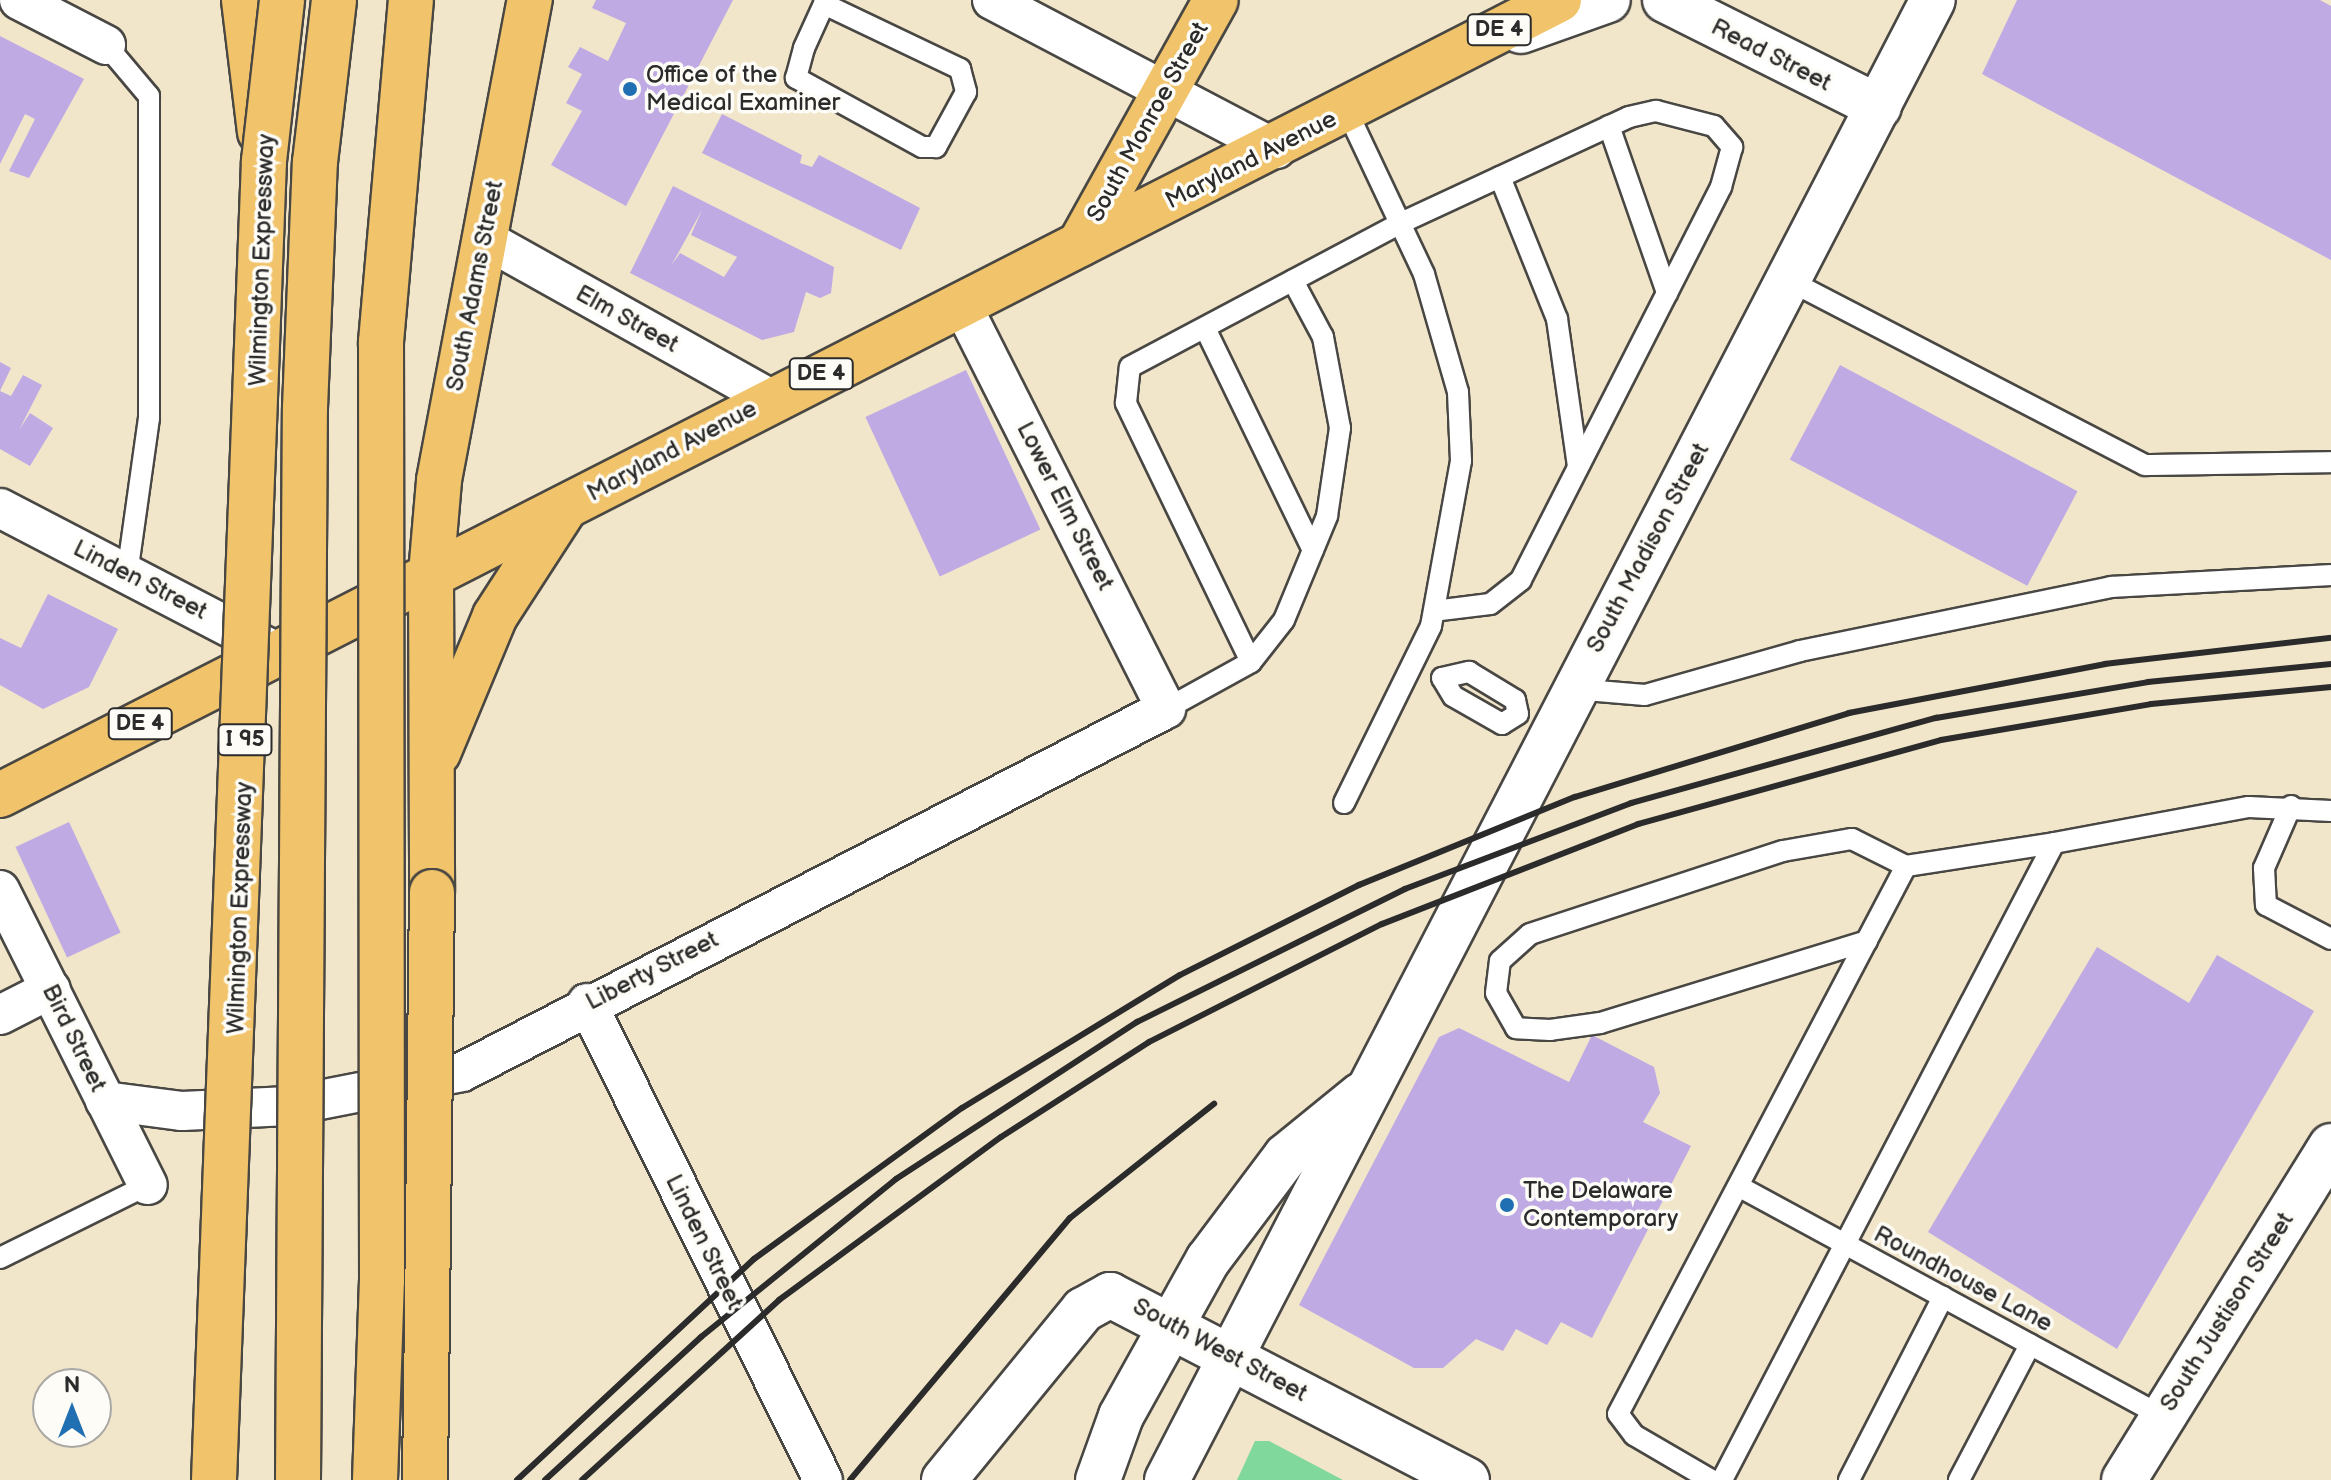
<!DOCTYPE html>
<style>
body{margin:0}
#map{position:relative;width:2331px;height:1480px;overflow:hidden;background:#f1e5ca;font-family:"Balsamiq Sans",sans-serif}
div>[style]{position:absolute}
.green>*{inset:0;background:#80d89d}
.building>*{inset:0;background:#bfaae4;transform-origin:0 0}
.roads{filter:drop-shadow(2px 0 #494743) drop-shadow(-2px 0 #494743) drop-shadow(0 2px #494743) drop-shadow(0 -2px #494743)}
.service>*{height:20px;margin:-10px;padding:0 10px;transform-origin:10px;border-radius:10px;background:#fff}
.minor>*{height:38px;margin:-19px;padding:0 19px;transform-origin:19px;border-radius:19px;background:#fff}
.tertiary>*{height:44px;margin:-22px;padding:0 22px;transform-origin:22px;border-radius:22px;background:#fff}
.primary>*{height:44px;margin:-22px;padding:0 22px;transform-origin:22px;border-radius:22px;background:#f1c36a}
.motorway>*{height:44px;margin:-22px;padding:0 22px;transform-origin:22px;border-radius:22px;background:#f1c36a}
.rail>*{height:6px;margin:-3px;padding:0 3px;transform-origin:3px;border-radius:3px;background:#2b2b2b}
.bridges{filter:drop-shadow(2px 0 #494743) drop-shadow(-2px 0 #494743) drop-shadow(0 2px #494743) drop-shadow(0 -2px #494743)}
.motorway-bridge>*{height:44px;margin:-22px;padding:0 22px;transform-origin:22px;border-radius:22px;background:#f1c36a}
.dots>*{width:22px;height:22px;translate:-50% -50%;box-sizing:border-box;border:4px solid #fdfcf7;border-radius:50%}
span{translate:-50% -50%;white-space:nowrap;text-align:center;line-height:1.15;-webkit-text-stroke:7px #fdfcf7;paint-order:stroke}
.shield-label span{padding:2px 6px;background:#fdfcf7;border:2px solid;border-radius:6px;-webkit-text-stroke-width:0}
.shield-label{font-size:22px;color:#2b2b2b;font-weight:700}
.street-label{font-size:24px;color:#2b2b2b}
.poi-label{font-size:24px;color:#2b2b2b}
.left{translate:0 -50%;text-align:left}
.north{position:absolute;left:32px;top:1368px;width:80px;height:80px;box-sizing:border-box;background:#fdfcf7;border:2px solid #a9a8a5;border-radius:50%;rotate:0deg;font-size:22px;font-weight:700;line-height:32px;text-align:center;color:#2b2b2b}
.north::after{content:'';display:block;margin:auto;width:28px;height:36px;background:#1f6fb2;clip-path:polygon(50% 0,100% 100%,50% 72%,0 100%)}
</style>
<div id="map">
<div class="green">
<div style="clip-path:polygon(1255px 1441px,1269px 1441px,1343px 1480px,1237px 1480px)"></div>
</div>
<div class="building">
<div style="clip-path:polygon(596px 0,733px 0,626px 206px,551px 165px,582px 111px,566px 103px,582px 74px,568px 67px,580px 47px,608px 61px,626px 23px,592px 8px)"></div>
<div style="clip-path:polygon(2017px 0,2320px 0,2331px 6px,2331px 260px,1982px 74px)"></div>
<div style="clip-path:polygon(0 36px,84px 79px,29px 178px,9px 171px,35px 119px,25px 114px,0 164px)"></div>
<div style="clip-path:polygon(722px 114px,802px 155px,800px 163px,812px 167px,819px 155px,920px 208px,901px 250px,702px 153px)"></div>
<div style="clip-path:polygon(evenodd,673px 186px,834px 267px,831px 293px,820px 298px,806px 292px,794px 332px,762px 340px,630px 273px,673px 186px,702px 210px,691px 235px,737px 257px,724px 277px,680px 253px,671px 266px,702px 210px)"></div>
<div style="clip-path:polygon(0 362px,11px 368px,0 391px,11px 396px,23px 375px,42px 385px,19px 430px,30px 413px,53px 428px,30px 466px,0 449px)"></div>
<div style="left:1840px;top:365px;width:269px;height:107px;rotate:28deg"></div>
<div style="left:966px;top:370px;width:176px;height:111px;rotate:65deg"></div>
<div style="clip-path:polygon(48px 594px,118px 629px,89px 687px,43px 709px,0 685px,0 638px,21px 648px)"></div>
<div style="left:69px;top:822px;width:122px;height:59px;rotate:65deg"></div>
<div style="clip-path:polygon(2097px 947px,2189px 1003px,2217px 955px,2314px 1011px,2117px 1349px,1928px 1232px)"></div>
<div style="clip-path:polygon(1459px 1028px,1569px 1082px,1592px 1035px,1654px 1067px,1660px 1093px,1643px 1122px,1691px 1146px,1592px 1338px,1561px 1322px,1547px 1345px,1516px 1329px,1503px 1351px,1476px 1339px,1443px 1368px,1414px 1368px,1299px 1305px,1439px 1037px)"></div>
</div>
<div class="roads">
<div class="service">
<div style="left:824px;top:4px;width:151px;rotate:25.5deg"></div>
<div style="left:960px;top:69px;width:24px;rotate:75deg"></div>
<div style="left:966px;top:92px;width:63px;rotate:118.6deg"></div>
<div style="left:936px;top:147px;width:14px;rotate:180deg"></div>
<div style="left:922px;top:147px;width:144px;rotate:-151.3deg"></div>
<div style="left:796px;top:78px;width:31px;rotate:-75deg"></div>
<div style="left:804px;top:48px;width:48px;rotate:-65.6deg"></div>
<div style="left:824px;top:4px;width:4px;rotate:-63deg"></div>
<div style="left:106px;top:45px;width:67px;rotate:49.9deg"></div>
<div style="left:149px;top:96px;width:322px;rotate:90deg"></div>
<div style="left:149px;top:418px;width:158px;rotate:98deg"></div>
<div style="left:1609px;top:126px;width:177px;rotate:70.8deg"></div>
<div style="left:1500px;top:177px;width:153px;rotate:68.1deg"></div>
<div style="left:1557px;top:319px;width:149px;rotate:81.9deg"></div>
<div style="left:1788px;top:280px;width:402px;rotate:27.4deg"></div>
<div style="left:2145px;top:465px;width:186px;rotate:-0.9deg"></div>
<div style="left:1205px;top:328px;width:247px;rotate:64.1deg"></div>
<div style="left:1251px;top:662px;width:288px;rotate:-115.8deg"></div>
<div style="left:1126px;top:403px;width:36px;rotate:-84deg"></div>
<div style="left:1130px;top:367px;width:309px;rotate:-28deg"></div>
<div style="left:1403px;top:222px;width:249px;rotate:-24.9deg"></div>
<div style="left:1629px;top:117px;width:28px;rotate:-13deg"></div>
<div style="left:1656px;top:111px;width:60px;rotate:14.5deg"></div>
<div style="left:1714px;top:126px;width:28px;rotate:49deg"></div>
<div style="left:1732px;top:147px;width:41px;rotate:105.4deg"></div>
<div style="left:1721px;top:187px;width:441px;rotate:117deg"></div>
<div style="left:1521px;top:580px;width:39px;rotate:142deg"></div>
<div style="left:1490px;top:604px;width:56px;rotate:172.9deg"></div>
<div style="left:1469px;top:672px;width:54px;rotate:31.3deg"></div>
<div style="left:1515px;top:700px;width:14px;rotate:78deg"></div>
<div style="left:1518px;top:714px;width:19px;rotate:148deg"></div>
<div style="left:1502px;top:724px;width:56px;rotate:-150.3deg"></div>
<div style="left:1453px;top:696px;width:21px;rotate:-121deg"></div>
<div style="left:1442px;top:678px;width:28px;rotate:-13deg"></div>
<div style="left:1574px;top:689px;width:71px;rotate:4.8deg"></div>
<div style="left:1645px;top:695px;width:161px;rotate:-15.8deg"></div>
<div style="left:1800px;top:651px;width:318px;rotate:-11.6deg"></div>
<div style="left:2111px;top:587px;width:220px;rotate:-3.1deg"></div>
<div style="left:1166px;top:709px;width:97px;rotate:-28.9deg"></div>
<div style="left:1251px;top:662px;width:53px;rotate:-51.8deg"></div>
<div style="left:1284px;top:620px;width:113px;rotate:-67.5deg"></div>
<div style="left:1327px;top:516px;width:89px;rotate:-81.6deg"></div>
<div style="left:1340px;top:428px;width:93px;rotate:-100.6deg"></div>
<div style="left:1323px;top:337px;width:64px;rotate:-118.2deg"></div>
<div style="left:1344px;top:803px;width:197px;rotate:-63.8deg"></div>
<div style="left:1431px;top:626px;width:168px;rotate:-79.7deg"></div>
<div style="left:1461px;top:461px;width:69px;rotate:-92.5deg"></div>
<div style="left:1458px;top:392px;width:123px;rotate:-106.1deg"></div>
<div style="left:1424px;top:274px;width:180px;rotate:-115.3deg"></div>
<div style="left:2291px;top:806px;width:68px;rotate:113.5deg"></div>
<div style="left:2264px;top:868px;width:37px;rotate:87deg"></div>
<div style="left:2266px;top:905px;width:73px;rotate:27.6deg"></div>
<div style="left:1867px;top:941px;width:279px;rotate:162.9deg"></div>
<div style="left:1600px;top:1023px;width:50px;rotate:172deg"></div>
<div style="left:1550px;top:1030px;width:34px;rotate:-177deg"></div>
<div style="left:1516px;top:1028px;width:40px;rotate:-119.7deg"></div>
<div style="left:1496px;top:993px;width:32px;rotate:-83deg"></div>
<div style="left:1500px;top:961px;width:40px;rotate:-42deg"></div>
<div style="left:1530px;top:934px;width:266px;rotate:-18.2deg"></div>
<div style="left:1783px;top:851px;width:70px;rotate:-9.9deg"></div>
<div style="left:1852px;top:839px;width:60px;rotate:26.6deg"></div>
<div style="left:1740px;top:1187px;width:480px;rotate:28.5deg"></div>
<div style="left:0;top:1258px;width:165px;rotate:-26.3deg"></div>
<div style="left:1711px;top:1480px;width:89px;rotate:-149.7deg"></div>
<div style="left:1634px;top:1435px;width:26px;rotate:-127deg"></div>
<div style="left:1618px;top:1414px;width:619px;rotate:-62.28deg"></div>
<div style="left:1906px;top:866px;width:150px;rotate:-8.8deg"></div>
<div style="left:1722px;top:1480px;width:718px;rotate:-62.47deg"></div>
<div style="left:2054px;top:843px;width:198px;rotate:-10.5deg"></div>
<div style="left:2249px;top:807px;width:82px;rotate:2.8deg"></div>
<div style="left:1849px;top:1480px;width:206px;rotate:-62.8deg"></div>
<div style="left:1959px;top:1480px;width:153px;rotate:-62.3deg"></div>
</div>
<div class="minor">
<div style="left:19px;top:0;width:98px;rotate:27.3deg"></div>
<div style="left:992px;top:0;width:321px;rotate:27.7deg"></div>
<div style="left:483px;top:238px;width:330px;rotate:29.2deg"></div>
<div style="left:0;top:508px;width:303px;rotate:27.5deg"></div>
<div style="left:0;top:890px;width:330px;rotate:63.4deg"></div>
<div style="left:587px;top:1003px;width:532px;rotate:63.68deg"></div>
<div style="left:0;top:1015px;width:57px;rotate:-27deg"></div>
<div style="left:105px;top:1101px;width:78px;rotate:7.4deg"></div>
<div style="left:182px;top:1111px;width:107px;rotate:-2.7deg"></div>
<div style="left:289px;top:1106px;width:176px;rotate:-11.1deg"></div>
<div style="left:462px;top:1072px;width:792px;rotate:-27.28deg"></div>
<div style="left:1166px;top:709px;width:453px;rotate:-116.8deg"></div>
</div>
<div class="tertiary">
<div style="left:1665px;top:0;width:239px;rotate:26.6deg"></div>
<div style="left:1521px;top:31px;width:92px;rotate:-19.6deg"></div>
<div style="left:944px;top:1480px;width:220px;rotate:-50.7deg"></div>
<div style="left:1083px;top:1310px;width:31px;rotate:-29deg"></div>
<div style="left:1110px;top:1295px;width:402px;rotate:27.4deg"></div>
<div style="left:1098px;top:1480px;width:68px;rotate:-70.2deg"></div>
<div style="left:1121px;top:1416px;width:179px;rotate:-60.9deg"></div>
<div style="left:1208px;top:1260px;width:130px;rotate:-53.1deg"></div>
<div style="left:1286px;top:1156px;width:97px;rotate:-39.1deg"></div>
<div style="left:1167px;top:1480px;width:1666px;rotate:-62.64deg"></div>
<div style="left:2124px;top:1480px;width:393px;rotate:-58.2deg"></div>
</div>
<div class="primary">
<div style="left:1080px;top:244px;width:279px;rotate:-60.9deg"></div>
<div style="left:431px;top:574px;width:94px;rotate:-85.1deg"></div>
<div style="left:439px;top:480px;width:489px;rotate:-79.3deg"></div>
<div style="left:0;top:795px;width:1750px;rotate:-27.02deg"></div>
</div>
<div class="motorway">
<div style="left:244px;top:0;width:133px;rotate:83.1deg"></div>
<div style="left:431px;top:574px;width:318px;rotate:89.8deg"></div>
<div style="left:438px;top:753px;width:148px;rotate:-67.4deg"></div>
<div style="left:495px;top:616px;width:129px;rotate:-57.1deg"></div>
</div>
</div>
<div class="rail">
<div style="left:517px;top:1480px;width:324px;rotate:-43deg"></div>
<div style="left:754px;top:1259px;width:257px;rotate:-36deg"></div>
<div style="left:962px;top:1108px;width:255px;rotate:-31.4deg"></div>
<div style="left:1180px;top:975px;width:200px;rotate:-26.7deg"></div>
<div style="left:1359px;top:885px;width:233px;rotate:-22.2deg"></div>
<div style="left:1575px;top:797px;width:287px;rotate:-17deg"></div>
<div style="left:1849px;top:713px;width:261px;rotate:-10.8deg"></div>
<div style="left:2105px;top:664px;width:227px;rotate:-6.6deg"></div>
<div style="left:545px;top:1480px;width:212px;rotate:-42.5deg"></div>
<div style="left:701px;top:1337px;width:251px;rotate:-39deg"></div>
<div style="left:896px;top:1179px;width:288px;rotate:-33.1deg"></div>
<div style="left:1137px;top:1022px;width:299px;rotate:-26.4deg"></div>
<div style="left:1405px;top:889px;width:242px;rotate:-20.8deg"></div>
<div style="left:1631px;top:803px;width:317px;rotate:-15.6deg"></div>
<div style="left:1936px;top:718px;width:215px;rotate:-9.6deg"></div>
<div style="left:2148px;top:682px;width:184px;rotate:-5.6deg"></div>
<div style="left:582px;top:1480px;width:267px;rotate:-42.4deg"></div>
<div style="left:779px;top:1300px;width:275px;rotate:-36.3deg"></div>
<div style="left:1001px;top:1137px;width:176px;rotate:-32.7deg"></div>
<div style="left:1149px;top:1042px;width:261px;rotate:-26.9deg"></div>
<div style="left:1382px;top:924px;width:275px;rotate:-21.3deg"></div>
<div style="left:1638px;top:824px;width:314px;rotate:-15.5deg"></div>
<div style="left:1941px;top:740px;width:213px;rotate:-9.7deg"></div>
<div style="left:2151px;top:704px;width:181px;rotate:-5.4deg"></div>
<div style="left:850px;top:1480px;width:342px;rotate:-50deg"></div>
<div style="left:1070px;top:1218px;width:184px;rotate:-38.4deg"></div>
</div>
<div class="bridges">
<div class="motorway-bridge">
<div style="left:214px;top:1480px;width:1320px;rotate:-87.83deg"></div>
<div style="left:264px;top:161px;width:162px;rotate:-83.6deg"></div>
<div style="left:298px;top:1480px;width:1072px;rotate:-89.63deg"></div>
<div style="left:305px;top:408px;width:246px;rotate:-87.7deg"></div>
<div style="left:315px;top:162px;width:163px;rotate:-83.3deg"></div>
<div style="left:375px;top:1480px;width:200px;rotate:-88deg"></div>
<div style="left:382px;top:1280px;width:938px;rotate:-90.06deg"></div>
<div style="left:381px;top:342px;width:343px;rotate:-85deg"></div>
<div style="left:425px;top:1480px;width:588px;rotate:-89.32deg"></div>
</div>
</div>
<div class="dots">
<div style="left:630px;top:89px;background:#1f6fb2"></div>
<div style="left:1507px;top:1205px;background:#1f6fb2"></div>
</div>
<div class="shield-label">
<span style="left:1499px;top:30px">DE 4</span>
<span style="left:821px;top:374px">DE 4</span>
<span style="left:140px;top:724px">DE 4</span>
<span style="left:245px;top:740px">I 95</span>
</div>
<div class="street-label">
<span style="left:1771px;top:55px;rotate:27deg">Read Street</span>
<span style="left:1148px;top:122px;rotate:-61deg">South Monroe Street</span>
<span style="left:1251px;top:160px;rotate:-27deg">Maryland Avenue</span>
<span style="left:262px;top:260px;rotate:-88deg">Wilmington Expressway</span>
<span style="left:475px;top:286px;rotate:-79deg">South Adams Street</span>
<span style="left:627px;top:319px;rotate:29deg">Elm Street</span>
<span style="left:672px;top:451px;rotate:-28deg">Maryland Avenue</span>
<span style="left:1065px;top:506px;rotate:63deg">Lower Elm Street</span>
<span style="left:1648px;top:548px;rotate:-62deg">South Madison Street</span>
<span style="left:140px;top:580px;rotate:27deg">Linden Street</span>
<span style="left:240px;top:908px;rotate:-88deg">Wilmington Expressway</span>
<span style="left:652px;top:971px;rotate:-27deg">Liberty Street</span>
<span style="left:74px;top:1038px;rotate:64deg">Bird Street</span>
<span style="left:704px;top:1242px;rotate:64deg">Linden Street</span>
<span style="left:1963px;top:1279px;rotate:28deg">Roundhouse Lane</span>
<span style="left:2227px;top:1312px;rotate:-58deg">South Justison Street</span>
<span style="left:1220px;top:1350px;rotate:28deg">South West Street</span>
</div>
<div class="poi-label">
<span class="left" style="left:646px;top:89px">Office of the<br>Medical Examiner</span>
<span class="left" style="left:1523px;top:1205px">The Delaware<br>Contemporary</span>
</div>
<div class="north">N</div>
</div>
